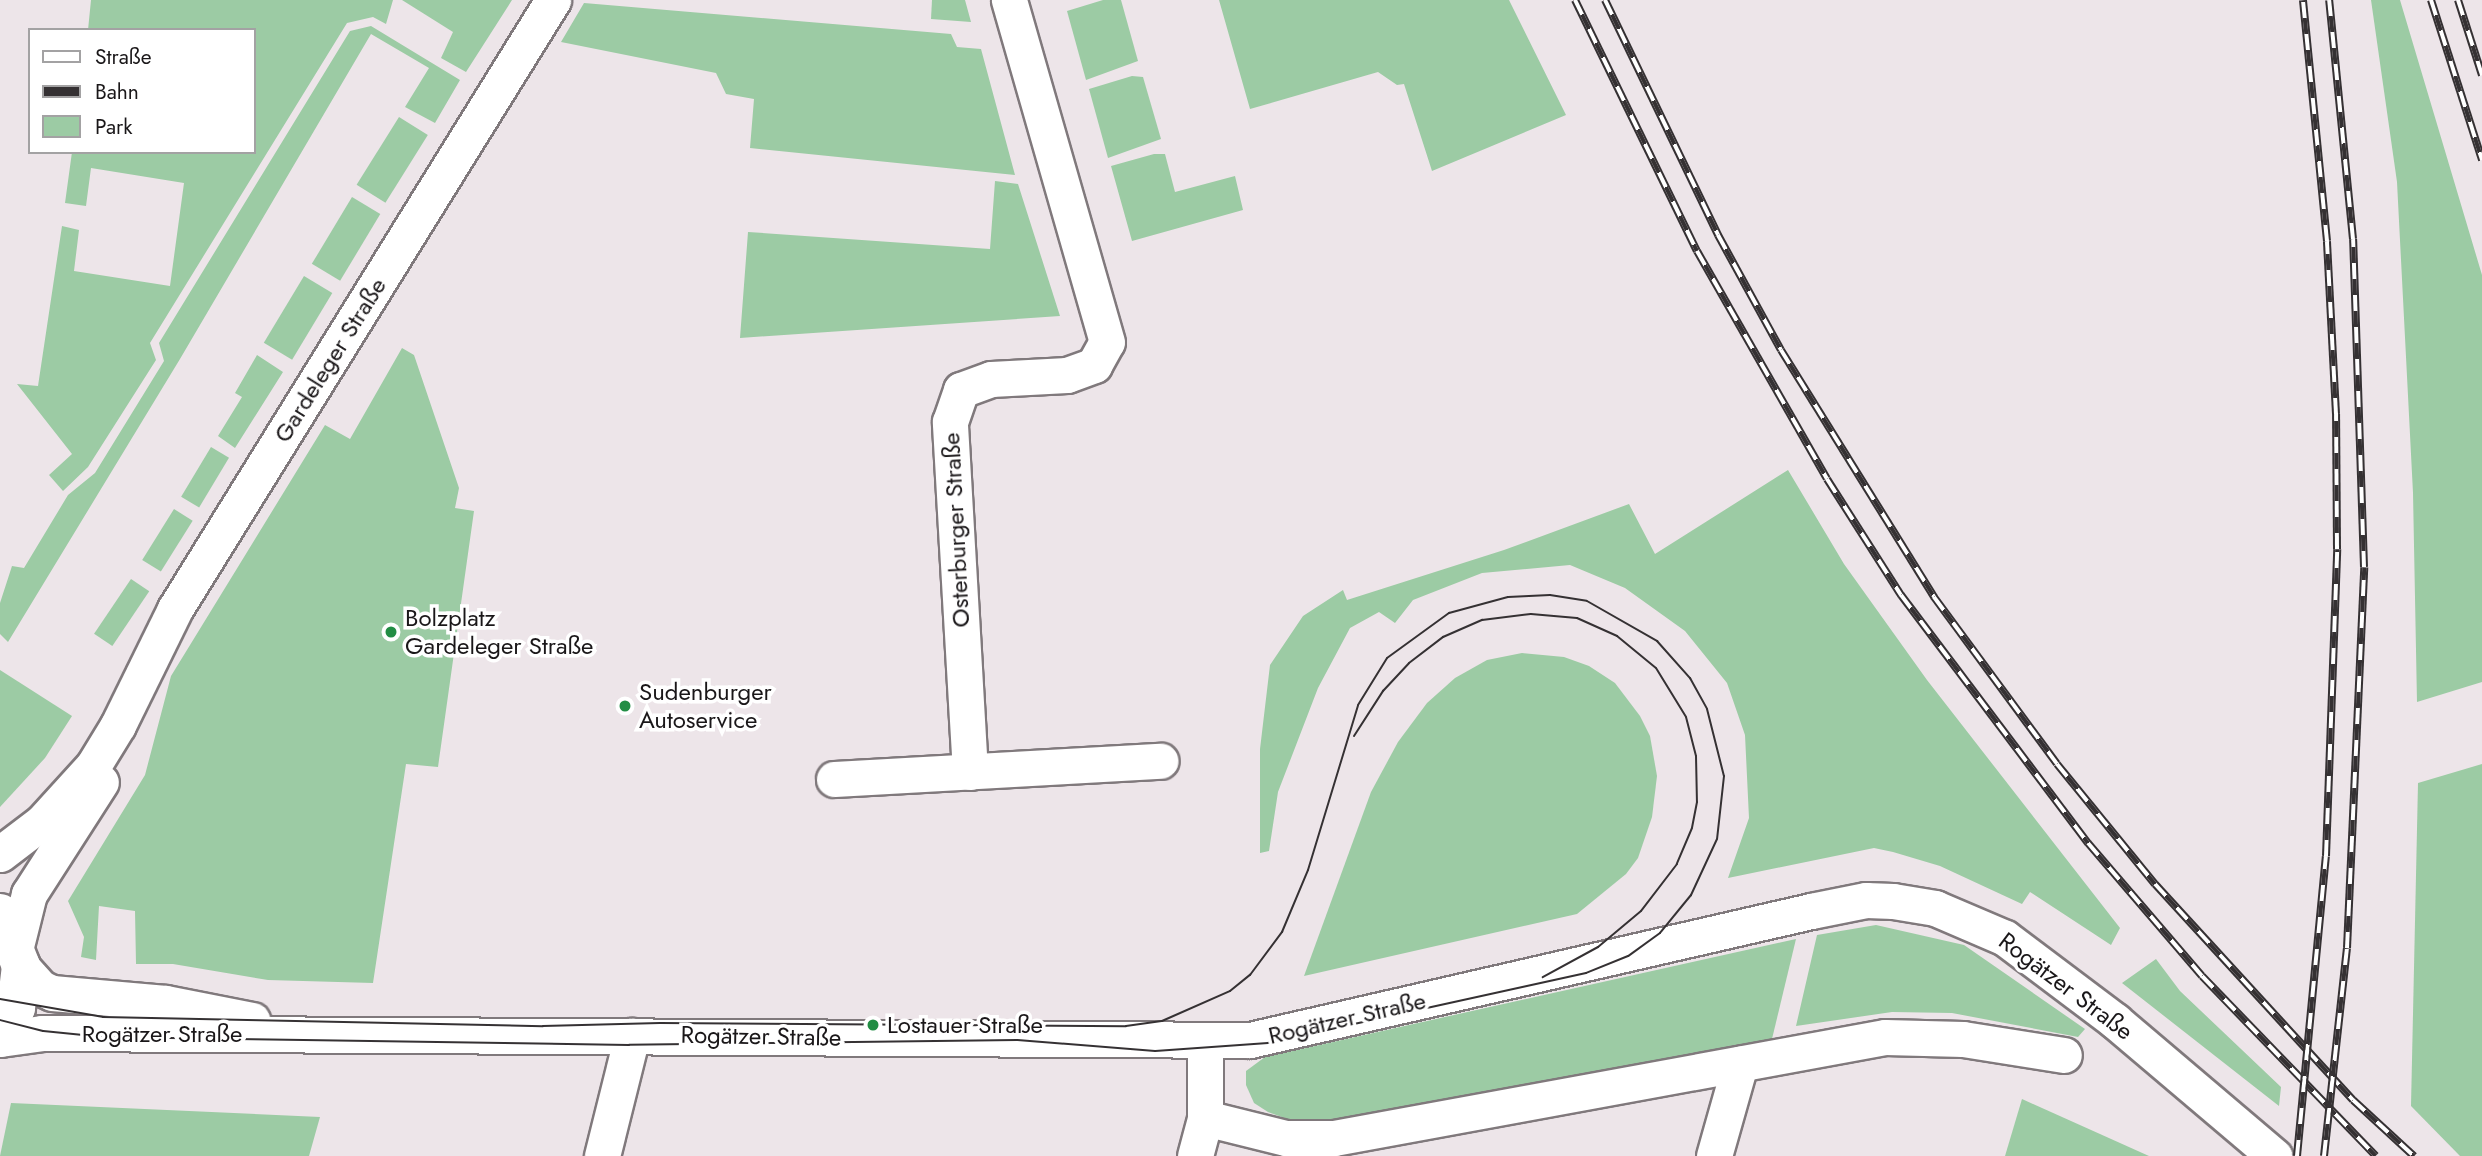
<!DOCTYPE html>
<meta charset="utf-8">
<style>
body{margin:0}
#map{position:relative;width:2482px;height:1156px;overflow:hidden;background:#ede5e9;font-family:Jost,sans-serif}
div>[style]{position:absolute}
.green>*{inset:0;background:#9ccba4;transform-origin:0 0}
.roads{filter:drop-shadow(2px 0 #80797c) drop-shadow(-2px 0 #80797c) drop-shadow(0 2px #80797c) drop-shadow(0 -2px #80797c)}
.street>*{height:35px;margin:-17.5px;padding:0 17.5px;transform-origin:17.5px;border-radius:17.5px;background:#fff}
.secondary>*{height:38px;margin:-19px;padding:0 19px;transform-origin:19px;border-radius:19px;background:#fff}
.tram>*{height:2px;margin:-1px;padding:0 1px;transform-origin:1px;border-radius:1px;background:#353133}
.rail>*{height:8px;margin-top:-4px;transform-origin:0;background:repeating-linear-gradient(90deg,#fff 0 16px,#353133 0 32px);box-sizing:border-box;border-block:2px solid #353133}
.dots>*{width:19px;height:19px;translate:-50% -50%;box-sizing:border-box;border:4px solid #fff;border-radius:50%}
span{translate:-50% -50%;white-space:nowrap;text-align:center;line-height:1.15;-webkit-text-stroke:7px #fff;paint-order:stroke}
.street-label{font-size:24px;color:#1a1719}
.poi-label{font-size:24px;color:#1a1719}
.left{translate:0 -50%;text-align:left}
.legend{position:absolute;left:28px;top:28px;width:228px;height:126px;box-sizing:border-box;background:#fff;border:2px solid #a3a2a3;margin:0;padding:9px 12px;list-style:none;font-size:21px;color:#1a1719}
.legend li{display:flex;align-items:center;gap:14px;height:35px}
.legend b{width:35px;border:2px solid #a3a2a3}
</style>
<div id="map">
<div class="green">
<div style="clip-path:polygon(91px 0,393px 0,386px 24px,373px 17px,347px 23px,150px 343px,156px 360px,88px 467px,63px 491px,49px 475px,72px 454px,17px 384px,38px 386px,62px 226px,79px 230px,74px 271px,170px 286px,184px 183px,91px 168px,86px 206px,65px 203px,72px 152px,254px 152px,254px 30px,88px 30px)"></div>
<div style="clip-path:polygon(402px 0,512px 0,466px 72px,441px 58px,453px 32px)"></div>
<div style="clip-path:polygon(932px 0,965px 0,971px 22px,931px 19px)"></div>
<div style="clip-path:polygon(1103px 0,1121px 0,1138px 61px,1086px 80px,1067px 11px)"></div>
<div style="clip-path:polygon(1219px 0,1509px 0,1566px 115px,1432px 171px,1404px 84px,1397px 85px,1378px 72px,1250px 109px)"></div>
<div style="clip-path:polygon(2371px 0,2400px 0,2482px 275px,2482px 682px,2417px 702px,2413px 493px,2397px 182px)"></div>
<div style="clip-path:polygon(584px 3px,951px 34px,957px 47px,981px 49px,1015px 175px,750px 148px,754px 99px,726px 94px,716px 73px,561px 42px)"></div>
<div style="clip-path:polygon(371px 26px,460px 80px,435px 123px,405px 107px,429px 68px,371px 34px,180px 359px,8px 642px,0 634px,0 603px,12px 566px,24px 568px,68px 495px,95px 473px,164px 361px,159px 343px,350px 31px)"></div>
<div style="clip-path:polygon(1132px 76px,1143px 77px,1161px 139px,1108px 158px,1089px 89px)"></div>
<div style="left:399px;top:117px;width:34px;height:80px;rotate:32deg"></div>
<div style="clip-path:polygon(1154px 154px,1165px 154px,1175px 192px,1235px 176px,1243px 210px,1132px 241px,1111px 166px)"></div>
<div style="clip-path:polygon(995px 181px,1018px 184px,1060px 316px,740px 338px,748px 232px,990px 249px)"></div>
<div style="left:352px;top:197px;width:33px;height:78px;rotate:31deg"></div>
<div style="left:304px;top:276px;width:33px;height:78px;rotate:31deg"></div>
<div style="clip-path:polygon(402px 348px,414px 355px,459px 488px,455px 508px,474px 511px,438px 767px,406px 764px,373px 983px,268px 980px,173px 964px,136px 964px,135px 911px,99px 906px,96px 960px,81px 957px,84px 937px,68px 901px,145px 775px,171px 676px,325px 425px,350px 439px)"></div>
<div style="clip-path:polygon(257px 355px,283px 372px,235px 448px,218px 436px,242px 397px,235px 393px)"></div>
<div style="left:211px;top:447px;width:21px;height:58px;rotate:31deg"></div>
<div style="clip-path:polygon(1788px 470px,1844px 564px,1927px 680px,2120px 928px,2111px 945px,2030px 892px,2022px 904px,1940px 866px,1893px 852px,1874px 848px,1728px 878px,1749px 818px,1745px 735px,1727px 683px,1685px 631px,1625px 588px,1570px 565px,1482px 573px,1413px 600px,1395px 623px,1379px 612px,1350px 628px,1318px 688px,1278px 792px,1269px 851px,1260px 853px,1260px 749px,1270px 665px,1303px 616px,1343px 590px,1347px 600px,1504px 550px,1629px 504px,1655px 554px)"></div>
<div style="left:174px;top:509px;width:22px;height:60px;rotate:32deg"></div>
<div style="left:131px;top:579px;width:22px;height:66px;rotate:34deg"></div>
<div style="clip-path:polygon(1522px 653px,1564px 657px,1589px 666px,1615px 683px,1640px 716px,1650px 736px,1657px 776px,1652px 817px,1638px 858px,1626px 874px,1577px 914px,1304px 976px,1371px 792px,1398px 742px,1427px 703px,1455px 678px,1487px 660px)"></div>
<div style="clip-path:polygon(0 670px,72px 716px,45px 758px,0 807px)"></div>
<div style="clip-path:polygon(2482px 764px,2482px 1156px,2460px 1156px,2411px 1106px,2418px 783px)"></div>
<div style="clip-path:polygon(1876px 925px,1964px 945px,2085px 1029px,2078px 1037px,1952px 1013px,1892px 1012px,1796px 1026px,1817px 935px)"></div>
<div style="clip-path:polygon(1796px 939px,1772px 1039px,1330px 1120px,1290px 1120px,1268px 1112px,1254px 1103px,1246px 1085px,1246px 1071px,1265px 1057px)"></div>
<div style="clip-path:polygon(2156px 959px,2180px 991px,2281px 1087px,2279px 1106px,2122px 983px)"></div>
<div style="clip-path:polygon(2022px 1099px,2149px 1156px,2005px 1156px)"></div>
<div style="clip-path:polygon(11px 1103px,320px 1117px,309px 1156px,0 1156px)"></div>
</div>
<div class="roads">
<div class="street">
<div style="left:970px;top:772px;width:351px;rotate:-93.3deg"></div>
<div style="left:950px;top:422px;width:34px;rotate:-71deg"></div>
<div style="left:961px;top:390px;width:32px;rotate:-20deg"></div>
<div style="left:991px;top:379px;width:76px;rotate:-3deg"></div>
<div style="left:1067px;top:375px;width:29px;rotate:-20deg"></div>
<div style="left:1094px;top:365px;width:26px;rotate:-61deg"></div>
<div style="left:1107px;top:342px;width:356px;rotate:-106deg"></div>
<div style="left:834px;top:779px;width:327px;rotate:-3.2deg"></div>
<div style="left:0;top:854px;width:53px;rotate:-37.3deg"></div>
<div style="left:42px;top:822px;width:76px;rotate:-47.7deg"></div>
<div style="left:93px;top:766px;width:48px;rotate:-58.6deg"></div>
<div style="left:118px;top:725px;width:129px;rotate:-63.8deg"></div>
<div style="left:175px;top:609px;width:717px;rotate:-58.17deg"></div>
<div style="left:16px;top:946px;width:54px;rotate:-76deg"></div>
<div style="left:29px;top:894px;width:133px;rotate:-57.3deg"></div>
<div style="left:21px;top:966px;width:30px;rotate:48deg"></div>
<div style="left:41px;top:988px;width:12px;rotate:24deg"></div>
<div style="left:52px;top:993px;width:114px;rotate:5deg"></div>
<div style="left:166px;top:1003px;width:88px;rotate:11.2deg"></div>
<div style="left:0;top:1039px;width:42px;rotate:-8.1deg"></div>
<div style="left:42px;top:1033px;width:1208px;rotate:0.33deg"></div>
<div style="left:1250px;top:1040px;width:576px;rotate:-12.95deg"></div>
<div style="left:1811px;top:911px;width:56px;rotate:-11.3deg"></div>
<div style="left:1866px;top:900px;width:27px;rotate:2deg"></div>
<div style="left:1893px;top:901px;width:43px;rotate:9.5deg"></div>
<div style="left:1935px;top:908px;width:76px;rotate:23.2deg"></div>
<div style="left:2005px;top:938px;width:138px;rotate:37deg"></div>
<div style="left:2115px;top:1021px;width:209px;rotate:40.3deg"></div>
<div style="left:1205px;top:1118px;width:83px;rotate:13.9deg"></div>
<div style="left:1286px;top:1138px;width:48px"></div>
<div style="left:1334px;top:1138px;width:560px;rotate:-10.39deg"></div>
<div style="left:1885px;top:1037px;width:78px;rotate:1.5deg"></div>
<div style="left:1963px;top:1039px;width:102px;rotate:9deg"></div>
<div style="left:602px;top:1156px;width:124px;rotate:-76deg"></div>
<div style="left:1195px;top:1156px;width:39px;rotate:-75deg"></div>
<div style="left:1205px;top:1118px;width:78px;rotate:-90deg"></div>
<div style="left:1714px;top:1156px;width:96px;rotate:-74.2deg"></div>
</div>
<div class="secondary">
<div style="left:0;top:913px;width:57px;rotate:68.4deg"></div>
<div style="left:21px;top:966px;width:42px;rotate:96.8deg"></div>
<div style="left:16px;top:1008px;width:34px;rotate:118deg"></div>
</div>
</div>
<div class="tram">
<div style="left:1354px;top:736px;width:54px;rotate:-57.2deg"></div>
<div style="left:1383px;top:691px;width:38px;rotate:-47deg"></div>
<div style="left:1409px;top:663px;width:43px;rotate:-37.4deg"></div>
<div style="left:1443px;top:637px;width:43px;rotate:-23.6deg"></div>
<div style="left:1482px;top:620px;width:49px;rotate:-7deg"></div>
<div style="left:1531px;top:614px;width:46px;rotate:5deg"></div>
<div style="left:1577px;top:618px;width:44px;rotate:24.2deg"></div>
<div style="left:1617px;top:636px;width:50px;rotate:39.4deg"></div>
<div style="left:1656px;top:668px;width:57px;rotate:58.5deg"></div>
<div style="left:1686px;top:717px;width:40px;rotate:75.6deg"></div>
<div style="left:1696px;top:756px;width:46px;rotate:88.8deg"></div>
<div style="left:1697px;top:802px;width:26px;rotate:101deg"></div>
<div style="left:1692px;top:828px;width:39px;rotate:113deg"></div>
<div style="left:1677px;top:864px;width:59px;rotate:127.5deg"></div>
<div style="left:1641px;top:911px;width:56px;rotate:140.1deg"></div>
<div style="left:1598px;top:947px;width:63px;rotate:151.4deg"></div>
<div style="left:0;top:999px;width:105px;rotate:9.9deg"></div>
<div style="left:103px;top:1017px;width:440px;rotate:1.2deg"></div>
<div style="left:543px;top:1026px;width:117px;rotate:-1.5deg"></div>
<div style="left:660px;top:1023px;width:466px;rotate:0.4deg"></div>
<div style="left:1126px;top:1026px;width:36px;rotate:-8deg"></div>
<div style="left:1162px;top:1021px;width:74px;rotate:-23.8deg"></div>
<div style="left:1230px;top:991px;width:26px;rotate:-39deg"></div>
<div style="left:1250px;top:975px;width:54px;rotate:-53.3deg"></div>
<div style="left:1282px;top:932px;width:67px;rotate:-67.2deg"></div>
<div style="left:1308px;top:870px;width:172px;rotate:-73.1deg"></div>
<div style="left:1358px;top:705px;width:55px;rotate:-58.3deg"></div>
<div style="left:1387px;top:658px;width:77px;rotate:-36deg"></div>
<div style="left:1449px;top:613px;width:61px;rotate:-15.2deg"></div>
<div style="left:1508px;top:597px;width:42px;rotate:-2.7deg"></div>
<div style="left:1550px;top:595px;width:37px;rotate:9deg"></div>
<div style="left:1587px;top:601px;width:81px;rotate:29.7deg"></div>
<div style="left:1657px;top:641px;width:50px;rotate:48.3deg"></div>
<div style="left:1690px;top:678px;width:35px;rotate:61deg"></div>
<div style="left:1707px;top:709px;width:69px;rotate:75.8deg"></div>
<div style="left:1724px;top:776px;width:63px;rotate:96.3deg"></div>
<div style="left:1717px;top:839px;width:62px;rotate:114.9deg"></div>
<div style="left:1691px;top:895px;width:49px;rotate:129.2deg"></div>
<div style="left:1660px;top:933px;width:39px;rotate:144deg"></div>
<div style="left:1628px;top:956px;width:45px;rotate:158deg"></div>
<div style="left:1586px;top:973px;width:326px;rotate:167.6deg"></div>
<div style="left:1268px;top:1043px;width:113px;rotate:176deg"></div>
<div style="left:1155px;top:1051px;width:138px;rotate:-175.4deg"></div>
<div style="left:1017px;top:1040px;width:388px;rotate:179.3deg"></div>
<div style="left:629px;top:1045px;width:526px;rotate:-179.13deg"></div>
<div style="left:103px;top:1037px;width:60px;rotate:-174.3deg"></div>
<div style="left:43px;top:1031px;width:44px;rotate:-165.7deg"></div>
</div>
<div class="rail">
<div style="left:1575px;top:0;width:279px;rotate:64.1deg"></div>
<div style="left:1697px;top:251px;width:262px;rotate:60.3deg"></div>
<div style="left:1827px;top:479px;width:138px;rotate:57.5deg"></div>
<div style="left:1901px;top:595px;width:311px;rotate:53deg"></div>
<div style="left:2088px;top:843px;width:175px;rotate:49.4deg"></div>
<div style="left:2202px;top:976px;width:250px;rotate:46deg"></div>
<div style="left:1605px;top:0;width:261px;rotate:64.3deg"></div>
<div style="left:1718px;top:235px;width:131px;rotate:61.3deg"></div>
<div style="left:1781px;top:350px;width:291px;rotate:58.2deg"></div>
<div style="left:1934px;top:597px;width:207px;rotate:53.6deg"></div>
<div style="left:2057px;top:764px;width:155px;rotate:50.8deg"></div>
<div style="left:2155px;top:884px;width:293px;rotate:47.5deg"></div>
<div style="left:2353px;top:1100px;width:83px;rotate:42.6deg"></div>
<div style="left:2431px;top:0;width:168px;rotate:72.3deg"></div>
<div style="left:2458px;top:0;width:79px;rotate:72.3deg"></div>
<div style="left:2297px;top:1156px;width:301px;rotate:-84.5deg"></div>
<div style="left:2326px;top:856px;width:307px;rotate:-87.9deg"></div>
<div style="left:2337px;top:549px;width:135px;rotate:-90.4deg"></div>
<div style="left:2336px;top:414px;width:173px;rotate:-93deg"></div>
<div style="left:2327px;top:241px;width:242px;rotate:-95.7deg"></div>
<div style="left:2324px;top:1156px;width:209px;rotate:-83.7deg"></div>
<div style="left:2347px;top:948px;width:381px;rotate:-87.4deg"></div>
<div style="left:2364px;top:567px;width:328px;rotate:-91.9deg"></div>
<div style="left:2353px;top:239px;width:240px;rotate:-95.7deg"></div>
</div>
<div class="dots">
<div style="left:391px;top:632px;background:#228d44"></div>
<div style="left:625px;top:706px;background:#228d44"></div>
<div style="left:873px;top:1025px;background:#228d44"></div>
</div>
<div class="street-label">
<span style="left:330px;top:360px;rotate:-58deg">Gardeleger Straße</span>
<span style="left:956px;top:530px;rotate:-93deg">Osterburger Straße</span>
<span style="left:2066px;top:986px;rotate:37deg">Rogätzer Straße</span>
<span style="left:1347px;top:1018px;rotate:-13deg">Rogätzer Straße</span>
<span style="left:162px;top:1034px">Rogätzer Straße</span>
<span style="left:761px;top:1036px;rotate:1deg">Rogätzer Straße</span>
</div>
<div class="poi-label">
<span class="left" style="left:405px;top:632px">Bolzplatz<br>Gardeleger Straße</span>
<span class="left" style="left:639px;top:706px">Sudenburger<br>Autoservice</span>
<span class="left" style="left:887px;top:1025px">Lostauer Straße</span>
</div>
<ul class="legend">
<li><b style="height:9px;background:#fff"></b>Straße</li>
<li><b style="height:9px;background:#353133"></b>Bahn</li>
<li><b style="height:19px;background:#9ccba4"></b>Park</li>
</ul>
</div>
